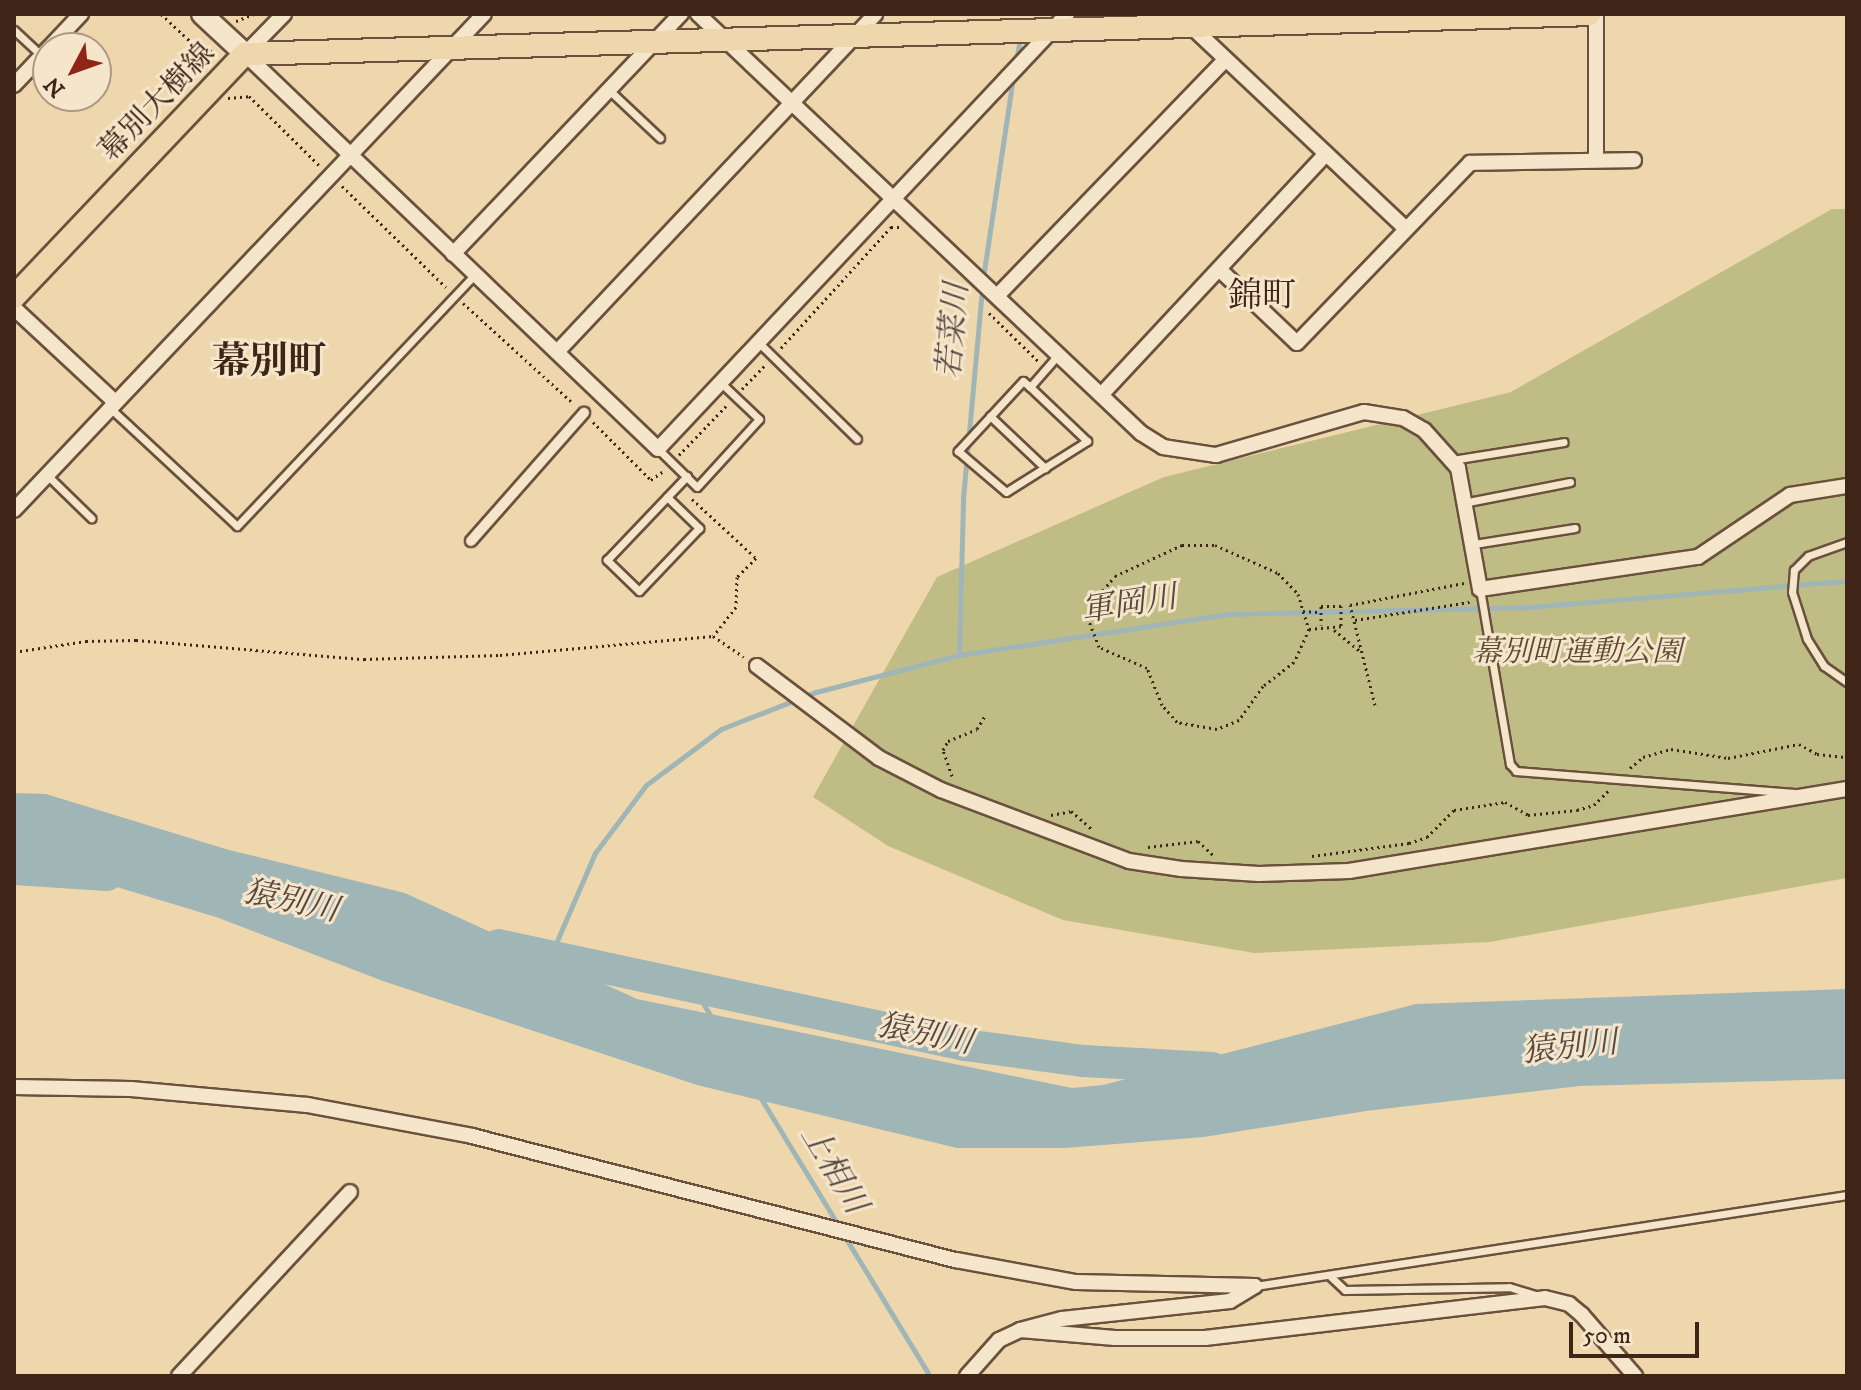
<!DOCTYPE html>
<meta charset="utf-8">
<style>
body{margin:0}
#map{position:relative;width:1861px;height:1390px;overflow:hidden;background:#efd7ad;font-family:"IM FELL DW Pica","Noto Serif JP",serif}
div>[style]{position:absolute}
.green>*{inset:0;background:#bfbd85}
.water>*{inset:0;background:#a0b6b6}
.stream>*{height:5px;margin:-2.5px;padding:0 2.5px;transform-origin:2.5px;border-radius:2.5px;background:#a0b6b6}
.river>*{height:32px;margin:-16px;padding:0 16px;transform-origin:16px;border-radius:16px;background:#a0b6b6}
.path>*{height:3px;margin-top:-1.5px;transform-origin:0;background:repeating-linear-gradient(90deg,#3f2418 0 2px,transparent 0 6px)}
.roads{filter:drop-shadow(2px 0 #6b513d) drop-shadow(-2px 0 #6b513d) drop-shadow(0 2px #6b513d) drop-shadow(0 -2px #6b513d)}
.service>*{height:7px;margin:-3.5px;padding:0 3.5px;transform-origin:3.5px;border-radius:3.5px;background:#f5e5ca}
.pedestrian>*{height:10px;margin:-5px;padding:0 5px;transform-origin:5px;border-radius:5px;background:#f5e5ca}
.minor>*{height:14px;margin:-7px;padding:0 7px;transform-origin:7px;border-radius:7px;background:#f5e5ca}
.secondary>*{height:20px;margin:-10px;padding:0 10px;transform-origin:10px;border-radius:10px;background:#f5e5ca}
.primary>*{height:22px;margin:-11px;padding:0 11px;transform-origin:11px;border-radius:11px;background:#efd7ad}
span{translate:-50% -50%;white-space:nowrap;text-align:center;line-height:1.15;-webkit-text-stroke:6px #f5e5ca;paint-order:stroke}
.street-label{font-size:30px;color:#3f2418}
.park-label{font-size:30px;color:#5f4a33;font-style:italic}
.water-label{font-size:32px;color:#574840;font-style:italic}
.quarter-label{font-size:34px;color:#3f2418}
.district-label{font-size:38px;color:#3f2418;font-weight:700}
.frame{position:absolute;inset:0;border:16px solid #3f2418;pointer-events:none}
.north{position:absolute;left:32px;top:32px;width:80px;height:80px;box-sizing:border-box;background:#f5e5ca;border:2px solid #ac9883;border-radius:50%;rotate:229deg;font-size:22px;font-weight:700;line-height:32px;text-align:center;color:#3f2418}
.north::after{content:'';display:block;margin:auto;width:28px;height:36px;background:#8f2418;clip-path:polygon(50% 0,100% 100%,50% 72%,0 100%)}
.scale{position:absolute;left:1569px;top:1322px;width:130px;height:36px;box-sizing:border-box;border:4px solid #3f2418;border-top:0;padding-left:10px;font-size:24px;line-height:28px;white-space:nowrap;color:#3f2418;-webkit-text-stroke:6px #f5e5ca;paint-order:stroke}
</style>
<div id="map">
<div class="green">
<div style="clip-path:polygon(1832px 209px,1847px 209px,1847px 878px,1490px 942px,1254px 953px,1063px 920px,888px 846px,813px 797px,937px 577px,1164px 477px,1511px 392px)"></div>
</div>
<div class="water">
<div style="clip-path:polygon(14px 793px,46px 794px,229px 850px,405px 893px,637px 999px,1072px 1088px,1103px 1085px,1416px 1004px,1847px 989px,1847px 1079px,1580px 1086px,1366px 1111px,1204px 1137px,1065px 1148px,957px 1148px,697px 1085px,383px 981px,216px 917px,14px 856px)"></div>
</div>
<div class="stream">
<div style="left:1016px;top:60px;width:21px;rotate:-79deg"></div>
<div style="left:983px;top:278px;width:202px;rotate:-81.5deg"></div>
<div style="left:959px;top:655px;width:157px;rotate:-88.5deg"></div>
<div style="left:963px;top:498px;width:211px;rotate:-84.8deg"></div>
<div style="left:550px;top:957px;width:113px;rotate:-66.6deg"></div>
<div style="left:595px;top:853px;width:85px;rotate:-53.1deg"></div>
<div style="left:646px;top:785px;width:94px;rotate:-36.7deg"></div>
<div style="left:721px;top:729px;width:102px;rotate:-21.3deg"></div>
<div style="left:816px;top:692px;width:148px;rotate:-14.5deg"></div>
<div style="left:959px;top:655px;width:270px;rotate:-8.7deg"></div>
<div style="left:1226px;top:614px;width:303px;rotate:-1.3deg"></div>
<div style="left:1529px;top:607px;width:319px;rotate:-4.7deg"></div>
<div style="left:695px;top:990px;width:35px;rotate:59deg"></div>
<div style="left:760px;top:1097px;width:150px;rotate:58.6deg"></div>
<div style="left:845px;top:1237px;width:163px;rotate:58.6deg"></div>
</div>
<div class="river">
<div style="left:14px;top:869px;width:93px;rotate:3.7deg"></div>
<div style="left:498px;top:945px;width:478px;rotate:12.1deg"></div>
<div style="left:965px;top:1045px;width:120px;rotate:7.7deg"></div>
<div style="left:1084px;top:1061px;width:128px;rotate:3.1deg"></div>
</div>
<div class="path">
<div style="left:161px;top:14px;width:60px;rotate:43deg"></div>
<div style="left:236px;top:21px;width:19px;rotate:-21deg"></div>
<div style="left:199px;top:72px;width:28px;rotate:-63deg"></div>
<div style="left:228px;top:98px;width:21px;rotate:-5deg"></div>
<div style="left:249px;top:96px;width:98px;rotate:44.6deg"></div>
<div style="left:342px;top:186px;width:145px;rotate:44.2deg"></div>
<div style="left:463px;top:303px;width:149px;rotate:42.3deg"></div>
<div style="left:989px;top:313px;width:69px;rotate:44.4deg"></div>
<div style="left:781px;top:348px;width:164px;rotate:-47.7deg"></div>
<div style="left:891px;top:227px;width:9px"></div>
<div style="left:742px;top:389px;width:33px;rotate:-46deg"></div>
<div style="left:593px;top:422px;width:82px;rotate:45deg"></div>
<div style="left:651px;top:480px;width:14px;rotate:-36deg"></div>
<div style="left:679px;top:455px;width:68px;rotate:-46.2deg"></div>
<div style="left:692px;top:499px;width:87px;rotate:42.7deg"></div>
<div style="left:756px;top:558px;width:27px;rotate:135deg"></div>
<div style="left:737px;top:577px;width:30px;rotate:92deg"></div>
<div style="left:736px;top:607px;width:37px;rotate:128deg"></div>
<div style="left:1182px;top:545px;width:33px"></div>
<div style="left:1215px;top:545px;width:69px;rotate:24deg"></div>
<div style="left:1278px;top:573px;width:29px;rotate:46deg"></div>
<div style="left:1298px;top:594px;width:37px;rotate:73deg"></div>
<div style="left:1309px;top:629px;width:36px;rotate:114deg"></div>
<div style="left:1294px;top:662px;width:39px;rotate:142deg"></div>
<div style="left:1263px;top:686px;width:42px;rotate:125.2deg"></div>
<div style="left:1239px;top:720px;width:24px;rotate:158deg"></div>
<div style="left:1217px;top:729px;width:41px;rotate:-170.1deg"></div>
<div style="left:1177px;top:722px;width:23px;rotate:-131deg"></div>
<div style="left:1162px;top:705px;width:40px;rotate:-112deg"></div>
<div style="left:1147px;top:668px;width:52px;rotate:-156.4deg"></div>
<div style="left:1099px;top:647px;width:30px;rotate:-111deg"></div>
<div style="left:1088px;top:619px;width:15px;rotate:-79deg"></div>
<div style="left:1091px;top:604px;width:37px;rotate:-49deg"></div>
<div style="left:1115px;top:576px;width:74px;rotate:-24.8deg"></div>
<div style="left:1303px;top:611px;width:14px;rotate:4deg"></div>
<div style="left:1355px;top:620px;width:116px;rotate:-8.9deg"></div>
<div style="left:1309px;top:629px;width:32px;rotate:-5deg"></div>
<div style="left:1341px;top:626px;width:20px;rotate:-90deg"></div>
<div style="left:1341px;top:606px;width:20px;rotate:180deg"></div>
<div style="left:1321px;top:606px;width:19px;rotate:90deg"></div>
<div style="left:1334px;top:630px;width:35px;rotate:39deg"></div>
<div style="left:14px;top:652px;width:73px;rotate:-8.7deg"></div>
<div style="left:86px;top:641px;width:50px;rotate:-1.1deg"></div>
<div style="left:136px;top:640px;width:229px;rotate:4.8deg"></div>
<div style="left:364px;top:659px;width:136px;rotate:-1.7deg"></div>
<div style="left:500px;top:655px;width:214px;rotate:-5.1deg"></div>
<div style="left:713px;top:636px;width:37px;rotate:34deg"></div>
<div style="left:1375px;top:705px;width:103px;rotate:-104deg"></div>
<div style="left:1350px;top:605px;width:116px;rotate:-10.9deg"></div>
<div style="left:1630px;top:768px;width:17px;rotate:-40deg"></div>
<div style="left:1643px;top:757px;width:29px;rotate:-16deg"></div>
<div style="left:1671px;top:749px;width:58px;rotate:9deg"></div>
<div style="left:1728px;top:758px;width:72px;rotate:-11.2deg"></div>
<div style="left:1799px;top:744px;width:21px;rotate:29deg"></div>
<div style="left:1817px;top:754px;width:30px;rotate:6deg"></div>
<div style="left:952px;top:776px;width:28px;rotate:-109deg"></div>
<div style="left:943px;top:750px;width:10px;rotate:-61deg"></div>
<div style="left:948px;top:741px;width:31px;rotate:-22deg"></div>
<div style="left:977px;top:729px;width:17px;rotate:-59deg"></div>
<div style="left:1051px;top:815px;width:20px;rotate:-11deg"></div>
<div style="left:1071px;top:811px;width:28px;rotate:41deg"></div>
<div style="left:1148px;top:847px;width:50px;rotate:-6.8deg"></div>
<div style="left:1198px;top:841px;width:22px;rotate:43deg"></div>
<div style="left:1312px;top:856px;width:98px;rotate:-7.6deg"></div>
<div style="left:1409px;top:843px;width:19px;rotate:-18deg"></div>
<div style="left:1427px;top:837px;width:38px;rotate:-45deg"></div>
<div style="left:1454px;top:810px;width:52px;rotate:-8.9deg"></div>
<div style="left:1505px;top:802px;width:26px;rotate:29deg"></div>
<div style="left:1528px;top:815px;width:49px;rotate:-5.8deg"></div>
<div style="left:1577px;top:810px;width:18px;rotate:-16deg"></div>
<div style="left:1594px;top:805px;width:20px;rotate:-45deg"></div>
</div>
<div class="roads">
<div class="service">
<div style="left:14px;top:30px;width:38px;rotate:43deg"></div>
<div style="left:609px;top:90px;width:70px;rotate:43.3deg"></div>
<div style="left:759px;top:343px;width:137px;rotate:44.4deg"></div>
<div style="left:1030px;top:387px;width:9px;rotate:-139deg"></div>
<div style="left:1023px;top:381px;width:96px;rotate:132.9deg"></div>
<div style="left:958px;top:451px;width:63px;rotate:40.5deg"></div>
<div style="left:1006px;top:492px;width:96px;rotate:-32.2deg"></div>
<div style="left:1087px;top:441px;width:79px;rotate:-136.5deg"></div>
<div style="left:1030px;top:387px;width:43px;rotate:-48.8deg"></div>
<div style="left:110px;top:408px;width:173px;rotate:42.9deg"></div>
<div style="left:237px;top:526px;width:347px;rotate:-46.6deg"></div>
<div style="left:990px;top:416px;width:76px;rotate:43.4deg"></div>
<div style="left:658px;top:449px;width:54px;rotate:44.3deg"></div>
<div style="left:697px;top:487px;width:92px;rotate:-47.6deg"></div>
<div style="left:759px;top:419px;width:52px;rotate:-136.5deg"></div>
<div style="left:1452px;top:460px;width:113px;rotate:-9.1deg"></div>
<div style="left:47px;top:475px;width:62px;rotate:44.3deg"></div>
<div style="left:667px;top:497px;width:45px;rotate:44.1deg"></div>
<div style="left:699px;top:528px;width:87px;rotate:133.6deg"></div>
<div style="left:639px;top:591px;width:45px;rotate:-135.9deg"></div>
<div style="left:607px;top:560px;width:116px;rotate:-46.4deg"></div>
<div style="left:1468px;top:502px;width:104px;rotate:-11.1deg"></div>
<div style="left:1847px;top:542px;width:41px;rotate:160.3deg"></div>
<div style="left:1808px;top:556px;width:20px;rotate:135deg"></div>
<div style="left:1794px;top:570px;width:22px;rotate:95deg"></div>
<div style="left:1792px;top:592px;width:49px;rotate:72.3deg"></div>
<div style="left:1807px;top:639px;width:32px;rotate:58deg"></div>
<div style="left:1824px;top:666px;width:28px;rotate:35deg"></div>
<div style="left:1474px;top:544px;width:102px;rotate:-9deg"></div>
<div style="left:1480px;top:589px;width:178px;rotate:80.3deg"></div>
<div style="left:1510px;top:764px;width:9px;rotate:49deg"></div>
<div style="left:1516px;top:771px;width:279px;rotate:4.5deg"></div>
<div style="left:1331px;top:1277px;width:19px;rotate:43deg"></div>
<div style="left:1345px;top:1290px;width:164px;rotate:-1deg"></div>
<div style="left:1509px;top:1287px;width:27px;rotate:17deg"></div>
<div style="left:1255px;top:1286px;width:599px;rotate:-8.74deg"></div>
</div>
<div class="pedestrian">
<div style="left:471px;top:541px;width:171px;rotate:-48.6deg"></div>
</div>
<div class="minor">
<div style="left:284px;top:14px;width:56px;rotate:134.3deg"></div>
<div style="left:245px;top:54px;width:571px;rotate:43.72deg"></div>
<div style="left:658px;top:449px;width:597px;rotate:-46.76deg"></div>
<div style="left:698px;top:14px;width:610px;rotate:43.41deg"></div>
<div style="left:1141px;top:433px;width:26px;rotate:32deg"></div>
<div style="left:1163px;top:447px;width:54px;rotate:8.6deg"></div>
<div style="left:1216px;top:455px;width:154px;rotate:-16.2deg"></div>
<div style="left:1364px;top:412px;width:39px;rotate:9deg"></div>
<div style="left:1403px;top:418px;width:24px;rotate:30deg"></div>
<div style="left:1424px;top:430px;width:51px;rotate:48.2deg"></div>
<div style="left:1458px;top:468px;width:123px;rotate:79.7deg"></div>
<div style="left:1480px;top:589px;width:220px;rotate:-8.4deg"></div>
<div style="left:1698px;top:557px;width:111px;rotate:-34deg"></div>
<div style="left:1790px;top:495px;width:58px;rotate:-9deg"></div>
<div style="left:1178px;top:14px;width:311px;rotate:43.3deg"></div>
<div style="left:1596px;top:14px;width:146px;rotate:90deg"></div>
<div style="left:49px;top:48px;width:47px;rotate:-46.7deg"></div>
<div style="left:14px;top:85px;width:50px;rotate:-46.6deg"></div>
<div style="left:453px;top:254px;width:331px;rotate:-46.5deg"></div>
<div style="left:1220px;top:270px;width:106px;rotate:43.5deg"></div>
<div style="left:1297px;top:343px;width:250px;rotate:-46.1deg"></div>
<div style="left:1470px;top:163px;width:164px;rotate:-1deg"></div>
<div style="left:997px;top:296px;width:328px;rotate:-46deg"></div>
<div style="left:14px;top:308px;width:137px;rotate:42.9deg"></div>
<div style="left:557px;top:352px;width:464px;rotate:-46.7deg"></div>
<div style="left:1102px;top:394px;width:328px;rotate:-47deg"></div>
<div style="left:14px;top:510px;width:683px;rotate:-46.54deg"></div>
<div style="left:757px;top:666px;width:153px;rotate:37deg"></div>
<div style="left:879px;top:758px;width:70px;rotate:27.3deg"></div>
<div style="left:941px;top:790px;width:201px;rotate:20.7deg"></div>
<div style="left:1129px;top:861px;width:53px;rotate:8.7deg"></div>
<div style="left:1181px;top:869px;width:78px;rotate:3.7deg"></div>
<div style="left:1259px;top:874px;width:90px;rotate:-1.9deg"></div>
<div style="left:1349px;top:871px;width:505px;rotate:-9.35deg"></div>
<div style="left:14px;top:1087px;width:117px;rotate:1deg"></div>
<div style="left:131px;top:1089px;width:177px;rotate:5.2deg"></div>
<div style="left:307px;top:1105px;width:168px;rotate:10.6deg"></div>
<div style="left:472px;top:1136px;width:500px;rotate:14.4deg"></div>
<div style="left:956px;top:1260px;width:122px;rotate:10.4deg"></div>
<div style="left:1076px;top:1282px;width:179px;rotate:1.3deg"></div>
<div style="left:1020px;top:1330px;width:95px;rotate:4.8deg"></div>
<div style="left:1115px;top:1338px;width:90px"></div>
<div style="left:1205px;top:1338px;width:342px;rotate:-6.7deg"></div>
<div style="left:1545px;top:1298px;width:25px;rotate:14deg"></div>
<div style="left:1569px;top:1304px;width:17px;rotate:40deg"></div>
<div style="left:1582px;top:1315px;width:81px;rotate:49deg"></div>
<div style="left:179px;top:1376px;width:251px;rotate:-47.1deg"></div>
<div style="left:967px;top:1376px;width:48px;rotate:-48.4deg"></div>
<div style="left:999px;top:1340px;width:23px;rotate:-25deg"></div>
<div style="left:1020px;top:1330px;width:43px;rotate:-14.7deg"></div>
<div style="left:1062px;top:1319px;width:169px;rotate:-6.1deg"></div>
<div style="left:1230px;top:1301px;width:29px;rotate:-31deg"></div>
</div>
<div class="secondary">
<div style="left:202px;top:14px;width:59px;rotate:42.9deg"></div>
</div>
<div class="primary">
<div style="left:14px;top:297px;width:335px;rotate:-46.5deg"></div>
<div style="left:245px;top:54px;width:1345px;rotate:-1.7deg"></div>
</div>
</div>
<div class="street-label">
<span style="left:158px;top:103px;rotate:-46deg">幕別大樹線</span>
</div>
<div class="park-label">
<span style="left:1577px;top:653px">幕別町運動公園</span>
</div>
<div class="water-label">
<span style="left:954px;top:331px;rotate:-85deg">若菜川</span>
<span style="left:1129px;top:605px;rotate:-9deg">軍岡川</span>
<span style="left:291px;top:902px;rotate:12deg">猿別川</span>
<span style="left:925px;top:1035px;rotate:11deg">猿別川</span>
<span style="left:1570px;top:1048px;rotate:-6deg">猿別川</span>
<span style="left:833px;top:1170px;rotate:59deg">上相川</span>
</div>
<div class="quarter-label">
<span style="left:1262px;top:297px">錦町</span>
</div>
<div class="district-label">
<span style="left:269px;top:363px">幕別町</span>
</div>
<div class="frame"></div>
<div class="north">N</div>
<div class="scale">50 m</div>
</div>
